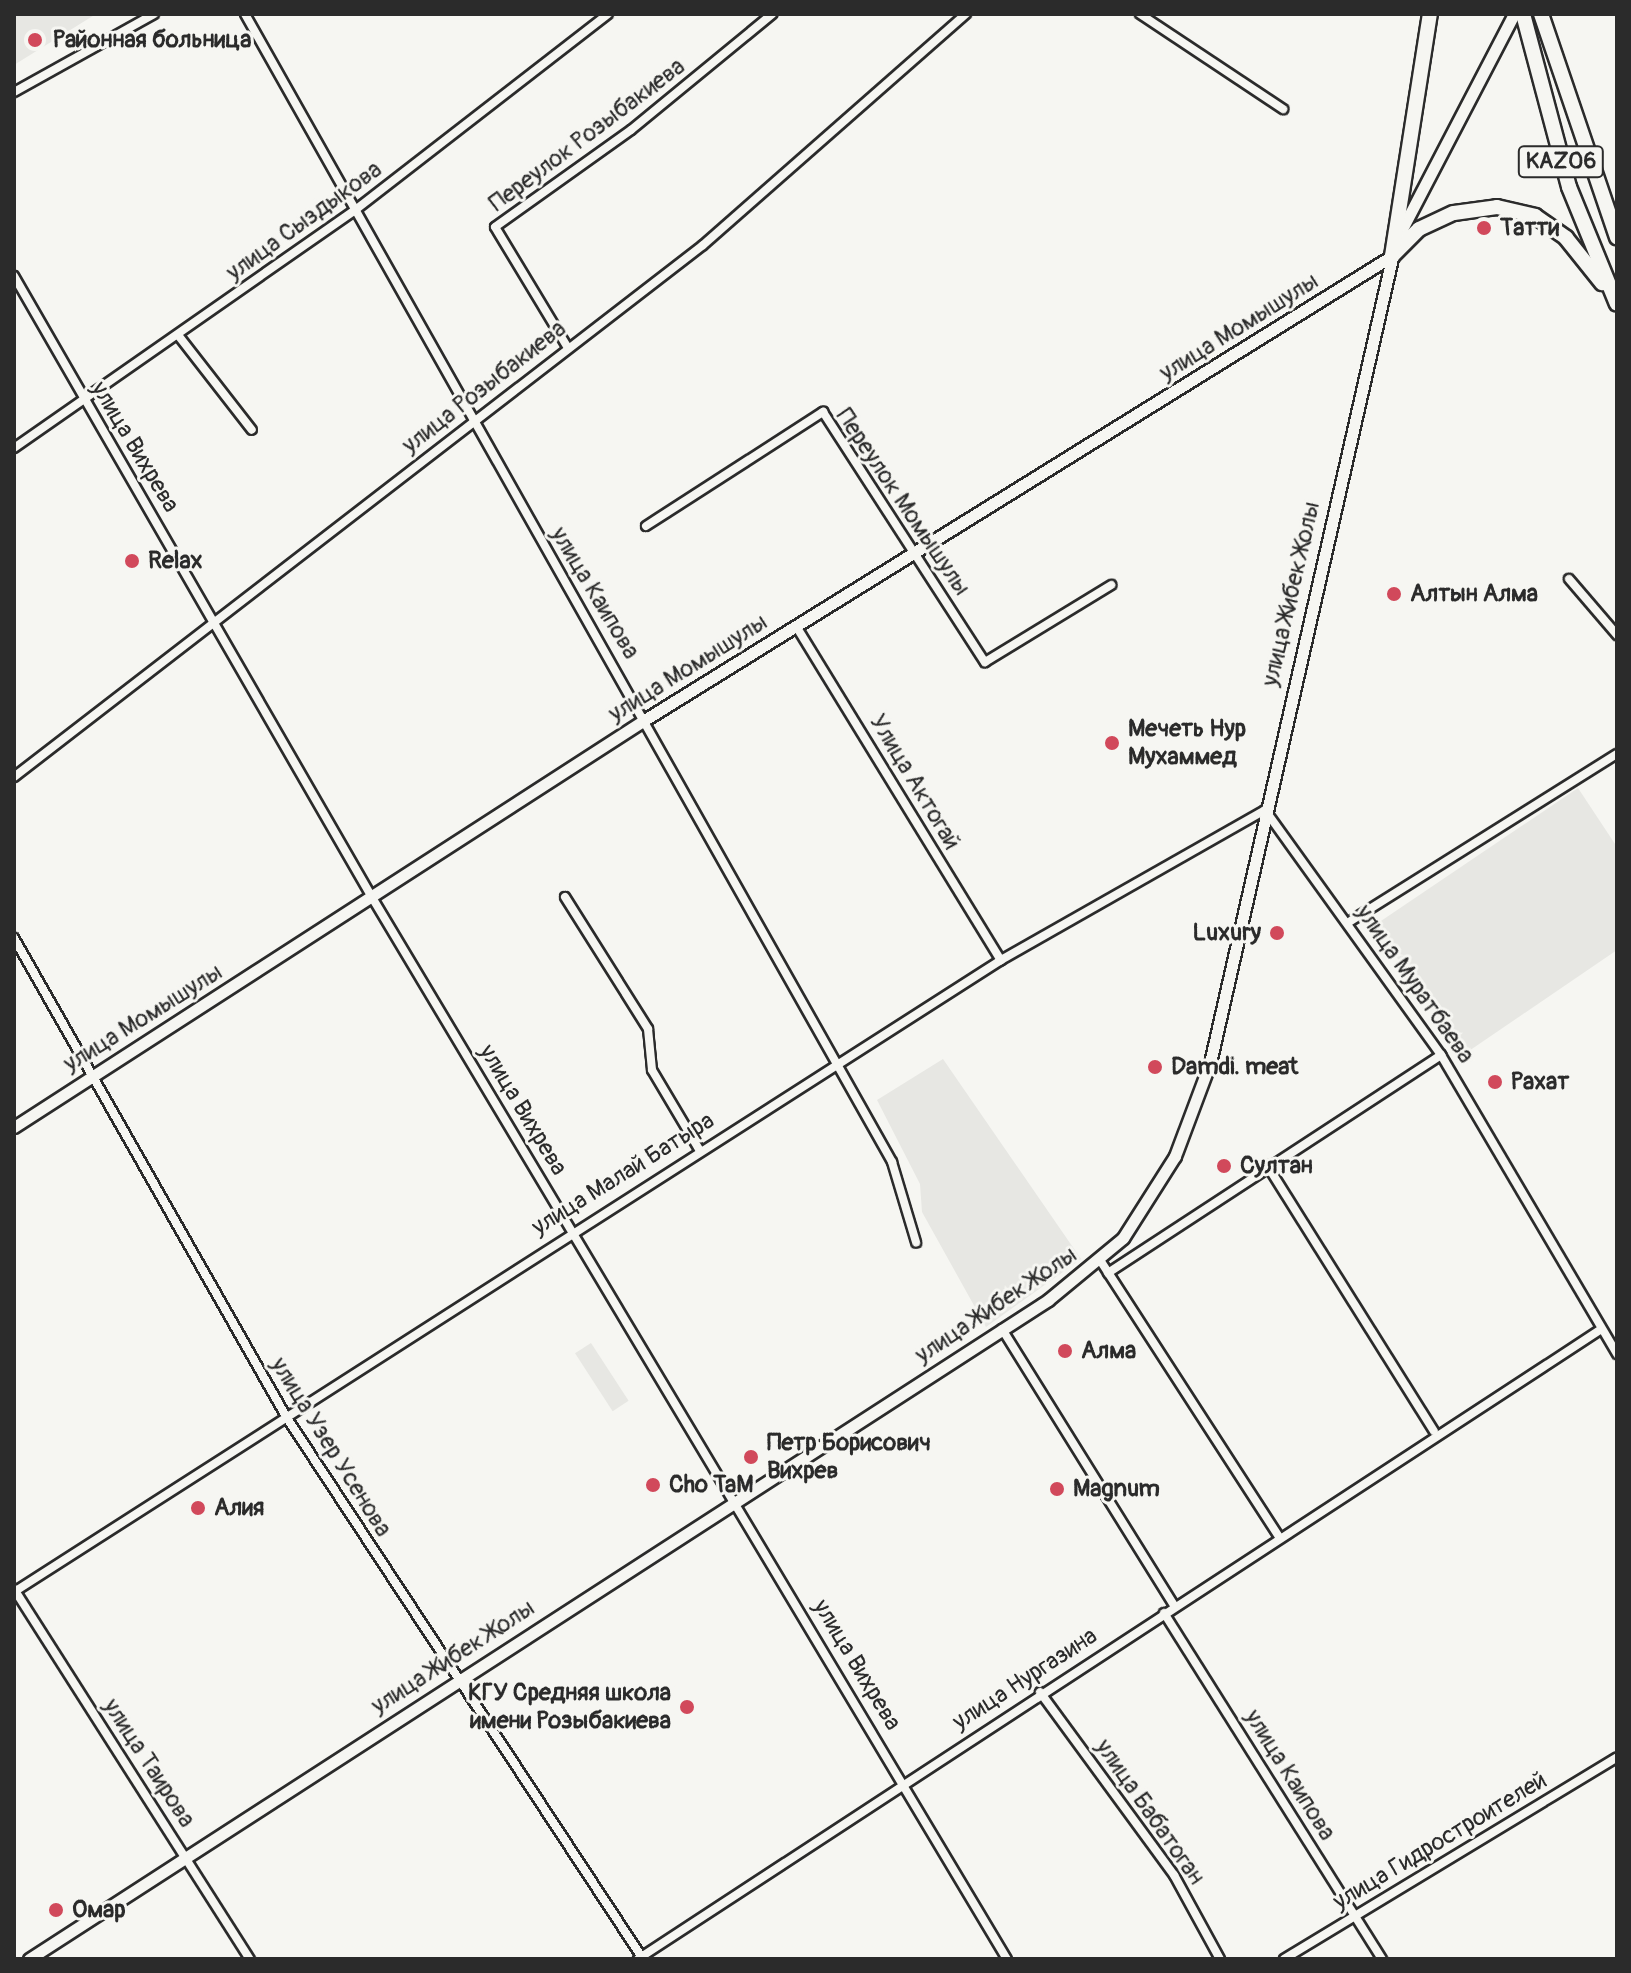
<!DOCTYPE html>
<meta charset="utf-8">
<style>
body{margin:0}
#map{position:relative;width:1631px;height:1973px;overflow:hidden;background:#f6f6f2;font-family:Pangolin,sans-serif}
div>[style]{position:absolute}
.built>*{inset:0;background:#e7e7e3;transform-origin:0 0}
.roads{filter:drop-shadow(2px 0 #2b2b2b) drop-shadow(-2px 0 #2b2b2b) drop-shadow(0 2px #2b2b2b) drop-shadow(0 -2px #2b2b2b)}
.street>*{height:8px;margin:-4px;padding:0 4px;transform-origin:4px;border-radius:4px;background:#f6f6f2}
.secondary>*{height:11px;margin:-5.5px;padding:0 5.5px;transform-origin:5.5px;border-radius:5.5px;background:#f6f6f2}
.highway>*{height:14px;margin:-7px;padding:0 7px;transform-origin:7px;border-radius:7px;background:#f6f6f2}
.dots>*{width:22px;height:22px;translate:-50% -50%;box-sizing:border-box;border:4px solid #f6f6f2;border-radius:50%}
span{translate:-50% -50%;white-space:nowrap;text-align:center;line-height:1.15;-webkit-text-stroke:6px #f6f6f2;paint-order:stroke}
.shield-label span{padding:2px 6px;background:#f6f6f2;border:2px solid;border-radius:6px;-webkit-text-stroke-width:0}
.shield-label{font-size:22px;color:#2b2b2b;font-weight:700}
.poi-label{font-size:24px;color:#2b2b2b;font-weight:700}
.left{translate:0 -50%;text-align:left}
.right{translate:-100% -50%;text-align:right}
.street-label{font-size:24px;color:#2b2b2b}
.frame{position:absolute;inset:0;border:16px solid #2b2b2b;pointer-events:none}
</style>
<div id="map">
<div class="built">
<div style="clip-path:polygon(14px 14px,96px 14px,14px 65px)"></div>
<div style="clip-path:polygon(1578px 788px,1617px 847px,1617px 950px,1463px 1055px,1375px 925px)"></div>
<div style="clip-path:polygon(943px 1059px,1081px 1259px,986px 1327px,922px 1212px,920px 1184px,877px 1100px)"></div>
<div style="left:591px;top:1343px;width:69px;height:19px;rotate:57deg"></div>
</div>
<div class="roads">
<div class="street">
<div style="left:245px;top:14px;width:1318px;rotate:60.59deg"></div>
<div style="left:892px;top:1162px;width:84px;rotate:73.3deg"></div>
<div style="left:1140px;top:14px;width:172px;rotate:33.6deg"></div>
<div style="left:14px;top:92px;width:160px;rotate:-29.1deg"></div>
<div style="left:14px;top:276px;width:719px;rotate:60.05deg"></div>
<div style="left:373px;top:899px;width:1235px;rotate:59.12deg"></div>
<div style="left:178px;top:335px;width:120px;rotate:52.1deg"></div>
<div style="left:568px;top:348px;width:141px;rotate:-121.1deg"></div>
<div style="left:495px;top:227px;width:167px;rotate:-35.5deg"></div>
<div style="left:631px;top:130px;width:183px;rotate:-39.4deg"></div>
<div style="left:14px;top:448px;width:414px;rotate:-34.9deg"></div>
<div style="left:354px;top:211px;width:321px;rotate:-37.8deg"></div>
<div style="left:646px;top:526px;width:211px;rotate:-32.8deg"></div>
<div style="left:823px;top:412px;width:298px;rotate:57.1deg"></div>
<div style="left:985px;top:662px;width:148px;rotate:-31.4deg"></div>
<div style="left:1569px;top:579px;width:74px;rotate:49.4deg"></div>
<div style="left:796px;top:626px;width:392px;rotate:58.5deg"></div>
<div style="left:14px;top:777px;width:870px;rotate:-37.67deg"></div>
<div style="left:703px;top:245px;width:350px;rotate:-41.3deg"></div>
<div style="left:565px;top:897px;width:156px;rotate:57.8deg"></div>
<div style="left:648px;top:1029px;width:41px;rotate:84.4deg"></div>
<div style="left:652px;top:1070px;width:92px;rotate:59.3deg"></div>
<div style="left:1349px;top:922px;width:316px;rotate:-32.1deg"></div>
<div style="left:14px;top:938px;width:552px;rotate:60.37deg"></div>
<div style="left:287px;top:1418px;width:648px;rotate:56.65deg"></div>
<div style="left:1267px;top:1165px;width:314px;rotate:57.9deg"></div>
<div style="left:1100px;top:1260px;width:330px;rotate:57.1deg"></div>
<div style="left:1108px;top:1273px;width:398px;rotate:-33.2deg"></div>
<div style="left:1002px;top:1329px;width:325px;rotate:58.1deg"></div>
<div style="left:14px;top:1589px;width:439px;rotate:57.5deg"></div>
<div style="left:14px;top:1592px;width:1172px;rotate:-32.63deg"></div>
<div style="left:1001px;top:960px;width:304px;rotate:-29.6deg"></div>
<div style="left:1265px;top:810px;width:302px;rotate:54.3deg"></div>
<div style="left:1441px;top:1055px;width:347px;rotate:59.5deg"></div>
<div style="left:1164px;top:1613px;width:409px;rotate:57.8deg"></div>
<div style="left:1040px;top:1692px;width:227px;rotate:53.8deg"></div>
<div style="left:1174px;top:1875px;width:96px;rotate:61.3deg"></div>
<div style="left:638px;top:1959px;width:1149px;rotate:-33.18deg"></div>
<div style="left:1284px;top:1959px;width:389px;rotate:-31.2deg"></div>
</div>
<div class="secondary">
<div style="left:1400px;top:233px;width:247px;rotate:-62.5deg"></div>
<div style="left:14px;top:1127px;width:752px;rotate:-32.85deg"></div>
<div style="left:646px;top:719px;width:878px;rotate:-31.83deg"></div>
<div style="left:29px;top:1959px;width:1214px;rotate:-32.89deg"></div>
<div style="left:1048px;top:1300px;width:97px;rotate:-39.6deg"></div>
<div style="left:1123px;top:1238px;width:97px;rotate:-57.6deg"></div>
<div style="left:1175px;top:1156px;width:99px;rotate:-69.4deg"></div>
<div style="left:1210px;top:1063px;width:835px;rotate:-77.26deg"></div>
</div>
<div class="highway">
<div style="left:1523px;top:14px;width:179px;rotate:75.1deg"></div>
<div style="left:1569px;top:187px;width:126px;rotate:67.7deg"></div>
<div style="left:1541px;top:14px;width:236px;rotate:71.2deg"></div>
<div style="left:1392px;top:256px;width:38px;rotate:-45deg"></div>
<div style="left:1419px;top:229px;width:38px;rotate:-25deg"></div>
<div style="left:1454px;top:213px;width:43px;rotate:-7.9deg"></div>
<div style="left:1497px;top:207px;width:39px;rotate:13deg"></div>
<div style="left:1535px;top:216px;width:38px;rotate:35deg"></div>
<div style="left:1566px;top:238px;width:58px;rotate:51.3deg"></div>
<div style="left:1392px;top:256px;width:245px;rotate:-81.1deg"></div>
</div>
</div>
<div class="dots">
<div style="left:35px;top:40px;background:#d1495b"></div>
<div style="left:1484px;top:228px;background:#d1495b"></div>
<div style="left:132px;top:561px;background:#d1495b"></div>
<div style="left:1394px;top:594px;background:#d1495b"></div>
<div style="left:1112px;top:743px;background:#d1495b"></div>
<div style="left:1277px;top:933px;background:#d1495b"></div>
<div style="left:1155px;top:1067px;background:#d1495b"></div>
<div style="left:1495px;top:1082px;background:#d1495b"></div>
<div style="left:1224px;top:1166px;background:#d1495b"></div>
<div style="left:1065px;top:1351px;background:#d1495b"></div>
<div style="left:751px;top:1457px;background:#d1495b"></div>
<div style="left:653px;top:1485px;background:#d1495b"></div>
<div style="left:1057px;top:1489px;background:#d1495b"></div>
<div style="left:198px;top:1508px;background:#d1495b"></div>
<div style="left:687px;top:1707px;background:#d1495b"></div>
<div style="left:56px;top:1910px;background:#d1495b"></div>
</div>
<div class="shield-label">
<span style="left:1561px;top:162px">KAZ06</span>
</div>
<div class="poi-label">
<span class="left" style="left:53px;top:40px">Районная больница</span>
<span class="left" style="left:1500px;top:228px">Татти</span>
<span class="left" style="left:148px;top:561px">Relax</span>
<span class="left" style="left:1410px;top:594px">Алтын Алма</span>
<span class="left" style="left:1128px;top:743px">Мечеть Нур<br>Мухаммед</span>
<span class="right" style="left:1261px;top:933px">Luxury</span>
<span class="left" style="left:1171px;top:1067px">Damdi. meat</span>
<span class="left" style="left:1511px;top:1082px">Рахат</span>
<span class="left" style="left:1240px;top:1166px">Султан</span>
<span class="left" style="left:1081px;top:1351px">Алма</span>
<span class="left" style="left:767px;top:1457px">Петр Борисович<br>Вихрев</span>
<span class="left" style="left:669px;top:1485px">Cho TaM</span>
<span class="left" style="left:1073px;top:1489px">Magnum</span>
<span class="left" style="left:214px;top:1508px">Алия</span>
<span class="right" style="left:671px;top:1707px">КГУ Средняя школа<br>имени Розыбакиева</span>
<span class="left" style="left:72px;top:1910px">Омар</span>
</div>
<div class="street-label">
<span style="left:587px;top:135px;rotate:-37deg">Переулок Розыбакиева</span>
<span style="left:304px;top:221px;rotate:-36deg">улица Сыздыкова</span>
<span style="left:1239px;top:327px;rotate:-32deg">улица Момышулы</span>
<span style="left:484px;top:387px;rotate:-38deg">улица Розыбакиева</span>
<span style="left:135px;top:447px;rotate:59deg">улица Вихрева</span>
<span style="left:903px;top:502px;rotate:56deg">Переулок Момышулы</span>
<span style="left:595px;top:593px;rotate:59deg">улица Каипова</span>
<span style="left:1291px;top:594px;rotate:-77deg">улица Жибек Жолы</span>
<span style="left:688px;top:668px;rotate:-32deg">улица Момышулы</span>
<span style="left:915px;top:782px;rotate:59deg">Улица Актогай</span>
<span style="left:1415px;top:984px;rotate:55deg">улица Муратбаева</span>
<span style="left:143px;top:1018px;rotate:-32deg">улица Момышулы</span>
<span style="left:523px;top:1110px;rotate:59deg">улица Вихрева</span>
<span style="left:623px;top:1174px;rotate:-32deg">улица Малай Батыра</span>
<span style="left:996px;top:1305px;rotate:-34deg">улица Жибек Жолы</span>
<span style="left:331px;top:1447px;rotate:58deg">улица Узер Усенова</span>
<span style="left:453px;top:1657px;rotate:-33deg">улица Жибек Жолы</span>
<span style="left:857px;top:1665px;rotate:59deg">улица Вихрева</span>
<span style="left:1025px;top:1679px;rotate:-33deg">улица Нургазина</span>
<span style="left:149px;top:1763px;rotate:57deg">улица Таирова</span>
<span style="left:1290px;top:1775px;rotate:58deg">улица Каипова</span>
<span style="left:1150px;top:1812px;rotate:55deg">улица Бабатоган</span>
<span style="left:1440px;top:1841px;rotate:-31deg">улица Гидростроителей</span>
</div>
<div class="frame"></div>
</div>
